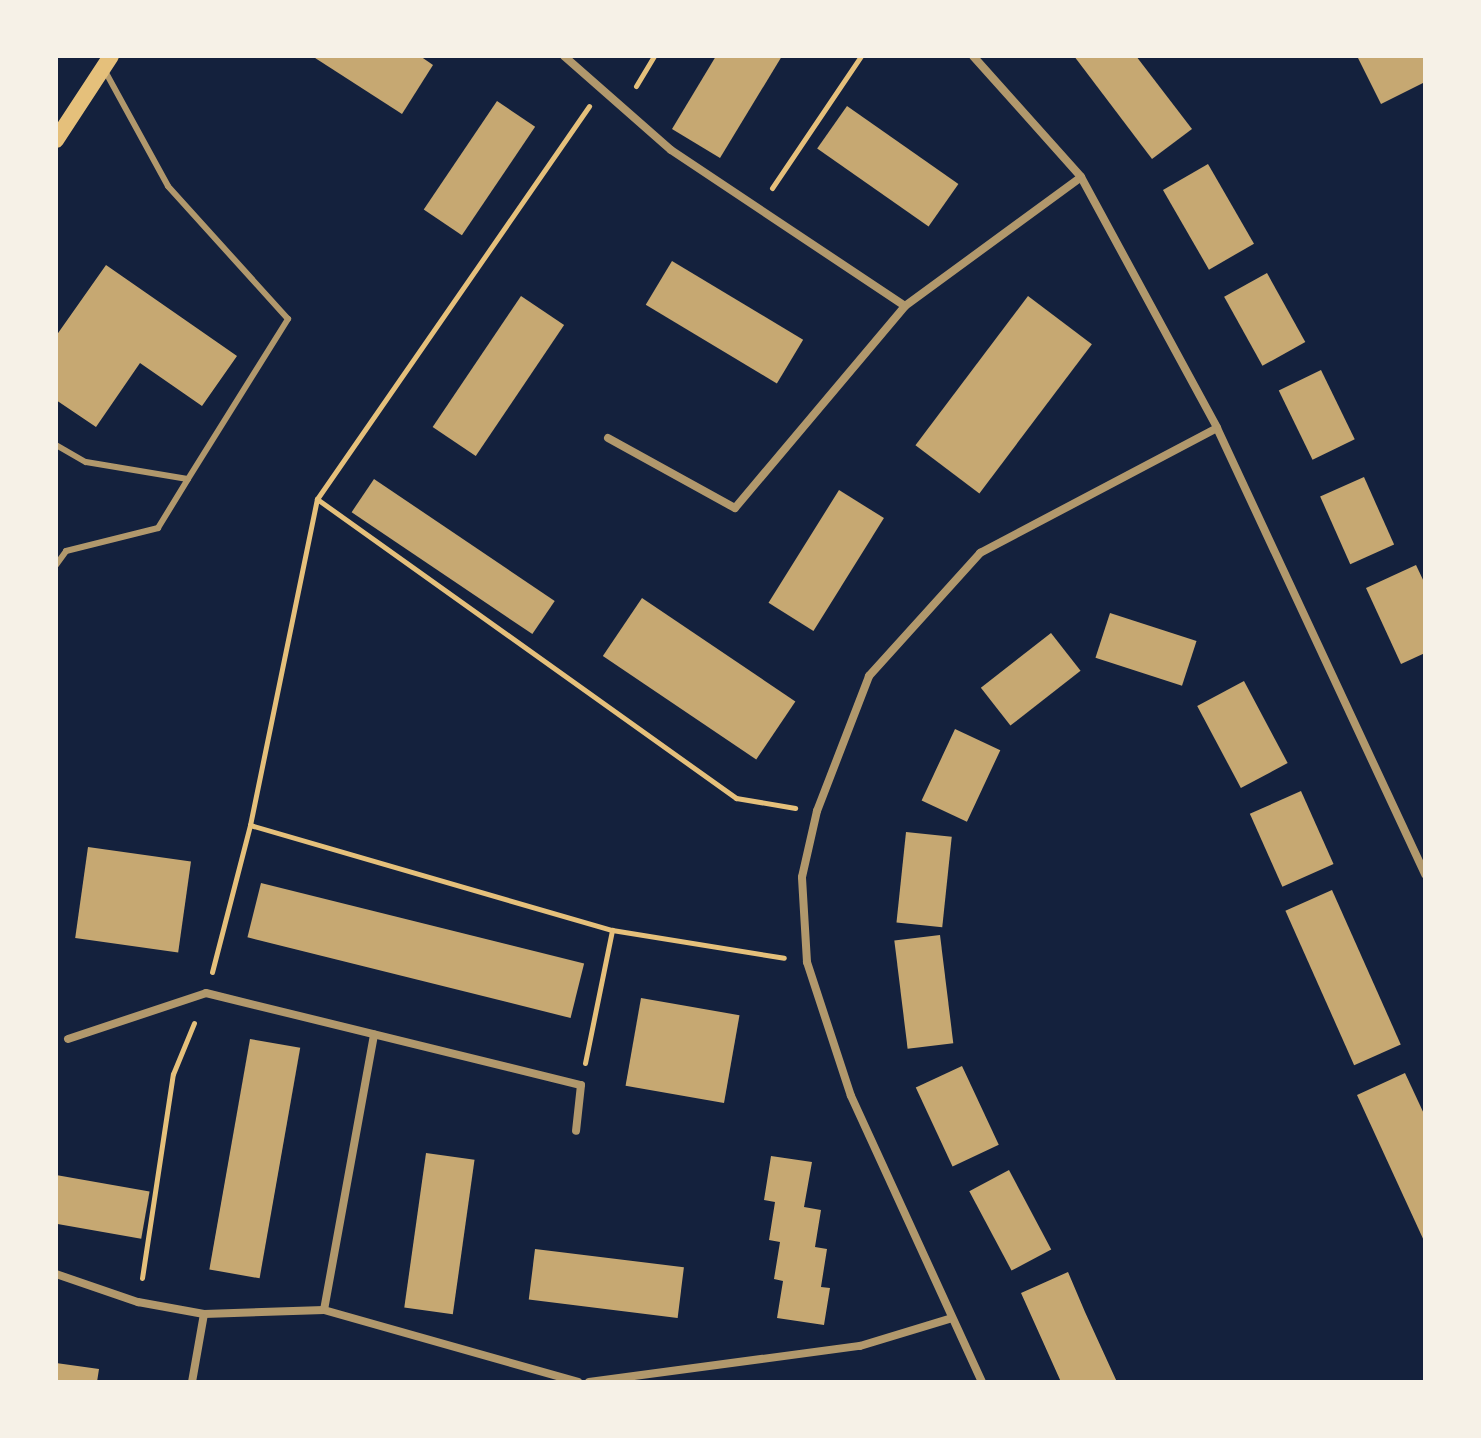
<!DOCTYPE html>
<style>
body{margin:0}
#map{position:relative;width:1481px;height:1438px;overflow:hidden;background:#14213d;font-family:Lora,serif}
div>[style]{position:absolute}
.building>*{inset:0;background:#c6a872;transform-origin:0 0}
.path>*{height:5px;margin:-2.5px;padding:0 2.5px;transform-origin:2.5px;border-radius:2.5px;background:#e5c07b}
.service>*{height:6px;margin:-3px;padding:0 3px;transform-origin:3px;border-radius:3px;background:#b1986c}
.minor>*{height:8px;margin:-4px;padding:0 4px;transform-origin:4px;border-radius:4px;background:#b1986c}
.secondary>*{height:16px;margin:-8px;padding:0 8px;transform-origin:8px;border-radius:8px;background:#e5c07b}
span{translate:-50% -50%;white-space:nowrap;text-align:center;line-height:1.15;-webkit-text-stroke:8px #f6f1e7;paint-order:stroke}
.frame{position:absolute;inset:0;border:58px solid #f6f1e7;pointer-events:none}
</style>
<div id="map">
<div class="building">
<div style="clip-path:polygon(312px 56px,420px 56px,433px 65px,402px 114px)"></div>
<div style="clip-path:polygon(716px 56px,782px 56px,720px 158px,672px 129px)"></div>
<div style="clip-path:polygon(1074px 56px,1136px 56px,1192px 129px,1152px 159px)"></div>
<div style="clip-path:polygon(1357px 56px,1425px 56px,1425px 82px,1381px 104px)"></div>
<div style="left:497px;top:101px;width:46px;height:131px;rotate:34deg"></div>
<div style="left:847px;top:106px;width:136px;height:52px;rotate:35deg"></div>
<div style="left:1208px;top:164px;width:92px;height:52px;rotate:60deg"></div>
<div style="left:672px;top:261px;width:153px;height:51px;rotate:31deg"></div>
<div style="clip-path:polygon(106px 265px,237px 356px,202px 406px,140px 363px,96px 427px,56px 400px,56px 336px)"></div>
<div style="left:1267px;top:273px;width:79px;height:49px;rotate:61deg"></div>
<div style="left:521px;top:296px;width:52px;height:158px;rotate:34deg"></div>
<div style="left:1028px;top:296px;width:80px;height:187px;rotate:37deg"></div>
<div style="left:1321px;top:370px;width:77px;height:47px;rotate:64deg"></div>
<div style="left:1364px;top:477px;width:74px;height:48px;rotate:66deg"></div>
<div style="left:374px;top:479px;width:218px;height:40px;rotate:34deg"></div>
<div style="left:839px;top:490px;width:53px;height:133px;rotate:32deg"></div>
<div style="clip-path:polygon(1416px 565px,1425px 584px,1425px 653px,1401px 664px,1366px 588px)"></div>
<div style="left:642px;top:598px;width:185px;height:70px;rotate:34deg"></div>
<div style="left:1110px;top:613px;width:91px;height:47px;rotate:18deg"></div>
<div style="left:1051px;top:633px;width:48px;height:89px;rotate:52deg"></div>
<div style="left:1244px;top:681px;width:93px;height:53px;rotate:62deg"></div>
<div style="left:955px;top:729px;width:50px;height:79px;rotate:25deg"></div>
<div style="left:1301px;top:791px;width:80px;height:56px;rotate:66deg"></div>
<div style="left:906px;top:832px;width:46px;height:91px;rotate:6deg"></div>
<div style="left:88px;top:847px;width:104px;height:92px;rotate:8deg"></div>
<div style="left:261px;top:883px;width:333px;height:56px;rotate:14deg"></div>
<div style="left:1332px;top:890px;width:169px;height:51px;rotate:66deg"></div>
<div style="left:940px;top:935px;width:109px;height:46px;rotate:83deg"></div>
<div style="left:641px;top:998px;width:100px;height:89px;rotate:10deg"></div>
<div style="left:250px;top:1039px;width:51px;height:234px;rotate:10deg"></div>
<div style="left:962px;top:1066px;width:87px;height:51px;rotate:65deg"></div>
<div style="clip-path:polygon(1405px 1073px,1425px 1116px,1425px 1243px,1357px 1095px)"></div>
<div style="left:426px;top:1153px;width:49px;height:156px;rotate:8deg"></div>
<div style="clip-path:polygon(771px 1156px,812px 1162px,804px 1207px,821px 1210px,815px 1247px,827px 1249px,821px 1287px,830px 1288px,824px 1325px,777px 1318px,783px 1281px,774px 1279px,780px 1242px,769px 1240px,775px 1202px,764px 1200px)"></div>
<div style="left:1009px;top:1170px;width:90px;height:45px;rotate:62deg"></div>
<div style="left:56px;top:1175px;width:95px;height:48px;rotate:10deg"></div>
<div style="left:535px;top:1249px;width:150px;height:51px;rotate:7deg"></div>
<div style="clip-path:polygon(1068px 1272px,1085px 1312px,1117px 1382px,1061px 1382px,1021px 1293px)"></div>
<div style="clip-path:polygon(56px 1363px,99px 1369px,97px 1382px,56px 1382px)"></div>
</div>
<div class="path">
<div style="left:636px;top:86px;width:35px;rotate:-59deg"></div>
<div style="left:772px;top:188px;width:159px;rotate:-56deg"></div>
<div style="left:317px;top:499px;width:515px;rotate:35.51deg"></div>
<div style="left:736px;top:798px;width:60px;rotate:9.6deg"></div>
<div style="left:250px;top:825px;width:377px;rotate:16.2deg"></div>
<div style="left:612px;top:930px;width:174px;rotate:9.2deg"></div>
<div style="left:212px;top:972px;width:152px;rotate:-75.5deg"></div>
<div style="left:250px;top:825px;width:333px;rotate:-78.4deg"></div>
<div style="left:317px;top:499px;width:478px;rotate:-55.3deg"></div>
<div style="left:585px;top:1063px;width:136px;rotate:-78.5deg"></div>
<div style="left:142px;top:1278px;width:206px;rotate:-81.4deg"></div>
<div style="left:173px;top:1074px;width:55px;rotate:-67.6deg"></div>
</div>
<div class="service">
<div style="left:56px;top:445px;width:34px;rotate:30deg"></div>
<div style="left:86px;top:462px;width:103px;rotate:9.5deg"></div>
<div style="left:188px;top:479px;width:189px;rotate:-58deg"></div>
<div style="left:288px;top:319px;width:179px;rotate:-132.1deg"></div>
<div style="left:168px;top:186px;width:131px;rotate:-118.7deg"></div>
<div style="left:56px;top:565px;width:17px;rotate:-54deg"></div>
<div style="left:66px;top:551px;width:95px;rotate:-14deg"></div>
<div style="left:158px;top:528px;width:57px;rotate:-58.5deg"></div>
</div>
<div class="minor">
<div style="left:564px;top:56px;width:142px;rotate:41.3deg"></div>
<div style="left:671px;top:150px;width:281px;rotate:33.7deg"></div>
<div style="left:973px;top:56px;width:162px;rotate:48.2deg"></div>
<div style="left:1081px;top:177px;width:285px;rotate:61.5deg"></div>
<div style="left:1217px;top:428px;width:493px;rotate:65deg"></div>
<div style="left:608px;top:438px;width:145px;rotate:28.9deg"></div>
<div style="left:735px;top:508px;width:264px;rotate:-49.9deg"></div>
<div style="left:905px;top:306px;width:218px;rotate:-36.2deg"></div>
<div style="left:68px;top:1039px;width:145px;rotate:-18.4deg"></div>
<div style="left:206px;top:993px;width:386px;rotate:13.8deg"></div>
<div style="left:581px;top:1085px;width:46px;rotate:96.2deg"></div>
<div style="left:56px;top:1274px;width:87px;rotate:18.9deg"></div>
<div style="left:138px;top:1302px;width:67px;rotate:10.3deg"></div>
<div style="left:204px;top:1314px;width:120px;rotate:-1.9deg"></div>
<div style="left:324px;top:1310px;width:264px;rotate:15.8deg"></div>
<div style="left:324px;top:1310px;width:280px;rotate:-79.7deg"></div>
<div style="left:192px;top:1382px;width:69px;rotate:-80deg"></div>
<div style="left:589px;top:1382px;width:273px;rotate:-7.6deg"></div>
<div style="left:860px;top:1346px;width:96px;rotate:-16.9deg"></div>
<div style="left:982px;top:1382px;width:315px;rotate:-114.6deg"></div>
<div style="left:851px;top:1096px;width:141px;rotate:-108.2deg"></div>
<div style="left:807px;top:962px;width:85px;rotate:-93.4deg"></div>
<div style="left:802px;top:877px;width:68px;rotate:-77.2deg"></div>
<div style="left:817px;top:811px;width:145px;rotate:-68.9deg"></div>
<div style="left:869px;top:676px;width:166px;rotate:-47.9deg"></div>
<div style="left:980px;top:553px;width:268px;rotate:-27.8deg"></div>
</div>
<div class="secondary">
<div style="left:56px;top:140px;width:100px;rotate:-56.8deg"></div>
</div>
<div class="frame"></div>
</div>
